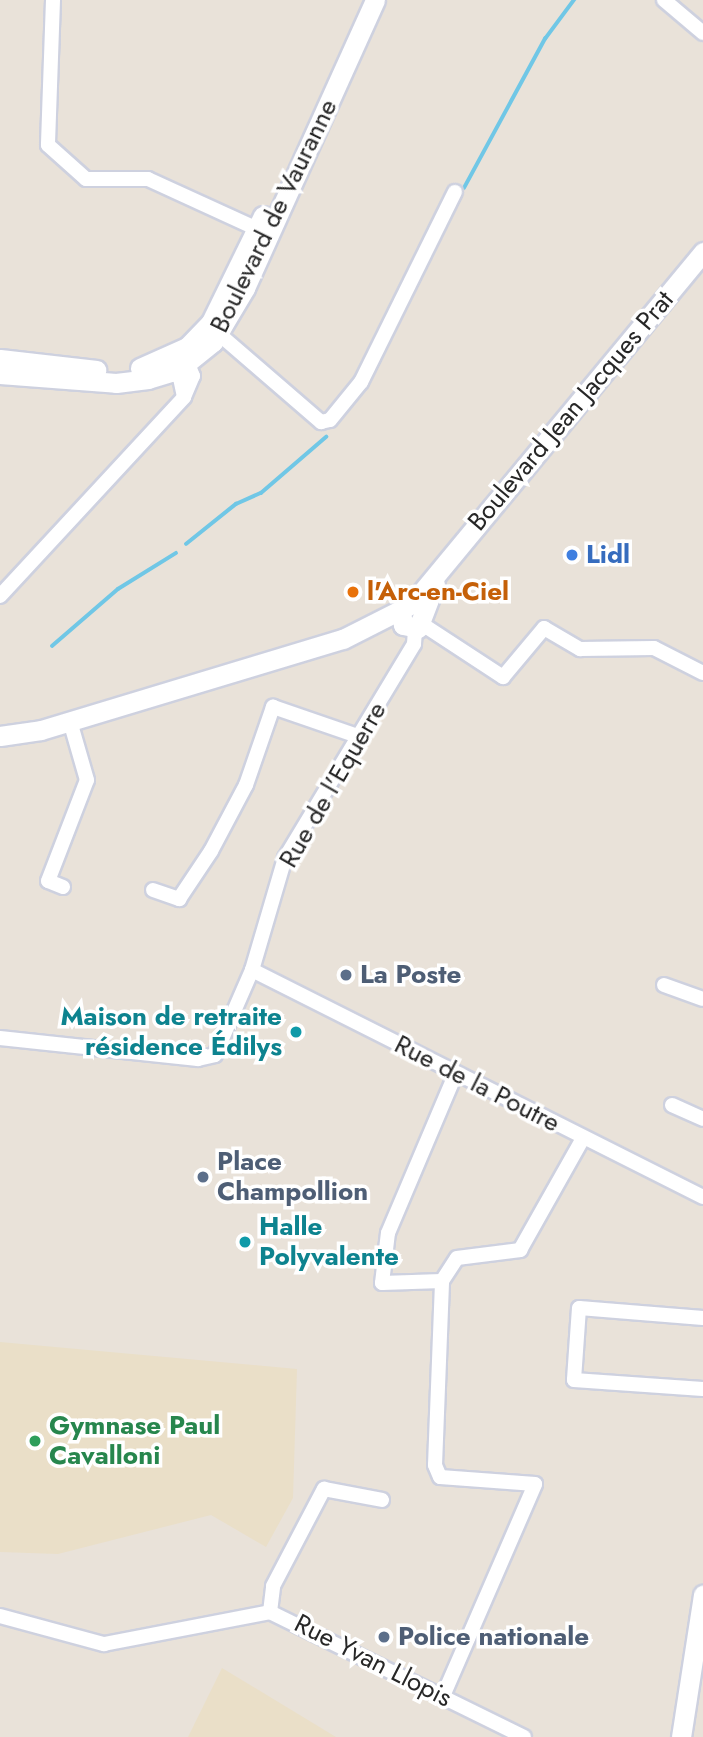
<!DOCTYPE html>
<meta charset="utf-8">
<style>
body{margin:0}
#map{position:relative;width:703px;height:1737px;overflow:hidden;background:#e9e2d9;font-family:Jost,sans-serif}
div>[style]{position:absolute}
.education>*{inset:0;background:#eadfc8}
.stream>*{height:3.5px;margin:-1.75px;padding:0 1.75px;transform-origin:1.75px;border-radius:1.75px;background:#70c7e6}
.roads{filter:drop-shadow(2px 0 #ced1df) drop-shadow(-2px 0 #ced1df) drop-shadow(0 2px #ced1df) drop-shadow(0 -2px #ced1df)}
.street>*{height:14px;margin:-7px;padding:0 7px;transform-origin:7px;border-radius:7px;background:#fff}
.secondary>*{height:19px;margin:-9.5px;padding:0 9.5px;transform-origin:9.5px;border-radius:9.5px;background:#fff}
.dots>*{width:19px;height:19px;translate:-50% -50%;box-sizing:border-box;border:4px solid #fff;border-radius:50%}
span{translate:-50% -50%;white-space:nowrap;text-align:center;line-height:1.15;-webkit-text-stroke:7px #fff;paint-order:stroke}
.street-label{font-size:26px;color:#272727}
.shop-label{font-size:26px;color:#366cbe;font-weight:700}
.left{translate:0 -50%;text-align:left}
.food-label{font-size:26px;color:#c56008;font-weight:700}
.service-label{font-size:26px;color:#4e5e75;font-weight:700}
.culture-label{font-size:26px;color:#0d838f;font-weight:700}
.right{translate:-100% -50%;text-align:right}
.leisure-label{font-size:26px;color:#27864d;font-weight:700}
</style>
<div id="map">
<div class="education">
<div style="clip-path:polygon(0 1342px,297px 1369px,293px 1498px,266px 1547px,211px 1515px,58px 1554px,0 1552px)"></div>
<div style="clip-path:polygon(222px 1668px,336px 1737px,188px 1737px)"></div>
</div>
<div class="stream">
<div style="left:464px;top:188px;width:170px;rotate:-61.5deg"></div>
<div style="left:545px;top:39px;width:49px;rotate:-53.4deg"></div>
<div style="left:186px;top:544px;width:64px;rotate:-38.7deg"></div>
<div style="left:236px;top:504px;width:27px;rotate:-24deg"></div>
<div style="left:261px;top:493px;width:86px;rotate:-40.7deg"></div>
<div style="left:52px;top:646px;width:87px;rotate:-40.8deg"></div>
<div style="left:118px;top:589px;width:68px;rotate:-31.8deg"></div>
</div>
<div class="roads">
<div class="street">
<div style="left:53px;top:0;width:145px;rotate:92deg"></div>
<div style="left:48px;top:145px;width:51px;rotate:41.8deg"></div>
<div style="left:86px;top:179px;width:62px"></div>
<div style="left:148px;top:179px;width:120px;rotate:24.6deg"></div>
<div style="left:664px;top:0;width:51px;rotate:40.2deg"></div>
<div style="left:219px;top:334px;width:135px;rotate:40.8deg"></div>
<div style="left:321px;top:422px;width:9px;rotate:-13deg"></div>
<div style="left:330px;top:420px;width:49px;rotate:-50.8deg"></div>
<div style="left:361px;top:382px;width:212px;rotate:-63.7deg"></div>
<div style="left:168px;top:367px;width:16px;rotate:43deg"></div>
<div style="left:180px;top:378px;width:19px;rotate:78deg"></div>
<div style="left:184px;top:397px;width:23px;rotate:-67deg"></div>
<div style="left:193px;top:376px;width:24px;rotate:-112deg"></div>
<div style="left:0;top:596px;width:271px;rotate:-47.2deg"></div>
<div style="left:422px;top:624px;width:97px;rotate:33.2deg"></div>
<div style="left:503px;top:677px;width:64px;rotate:-50.1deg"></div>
<div style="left:544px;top:628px;width:42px;rotate:30.3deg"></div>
<div style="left:580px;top:649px;width:74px;rotate:-0.8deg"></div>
<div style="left:654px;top:648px;width:55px;rotate:27deg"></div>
<div style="left:63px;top:887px;width:16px;rotate:-158deg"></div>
<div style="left:48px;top:881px;width:108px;rotate:-68.9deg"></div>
<div style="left:87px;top:780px;width:61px;rotate:-106.1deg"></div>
<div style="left:153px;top:890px;width:28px;rotate:19deg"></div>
<div style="left:179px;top:899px;width:58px;rotate:-56.3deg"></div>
<div style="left:211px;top:851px;width:75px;rotate:-62.1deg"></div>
<div style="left:246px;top:785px;width:83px;rotate:-70.9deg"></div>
<div style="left:273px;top:707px;width:92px;rotate:19deg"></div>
<div style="left:252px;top:970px;width:505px;rotate:26.72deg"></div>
<div style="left:664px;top:985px;width:41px;rotate:19.7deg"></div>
<div style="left:0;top:1038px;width:199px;rotate:6.1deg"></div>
<div style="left:198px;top:1059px;width:17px;rotate:-13deg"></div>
<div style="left:215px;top:1055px;width:93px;rotate:-66.5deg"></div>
<div style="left:252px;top:970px;width:117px;rotate:-73.6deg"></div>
<div style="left:285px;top:858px;width:250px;rotate:-58.9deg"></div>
<div style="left:414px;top:644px;width:15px;rotate:-86deg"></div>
<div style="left:672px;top:1105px;width:34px;rotate:24deg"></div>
<div style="left:442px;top:1281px;width:60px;rotate:178.1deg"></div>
<div style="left:382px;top:1283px;width:50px;rotate:-83.2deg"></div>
<div style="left:388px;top:1233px;width:174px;rotate:-67deg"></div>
<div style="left:703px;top:1318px;width:124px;rotate:-175.4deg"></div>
<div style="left:579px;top:1308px;width:72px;rotate:94deg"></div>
<div style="left:574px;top:1380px;width:129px;rotate:4deg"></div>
<div style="left:270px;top:1612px;width:26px;rotate:-83deg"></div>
<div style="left:273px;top:1586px;width:110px;rotate:-62.3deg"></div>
<div style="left:324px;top:1489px;width:59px;rotate:10.7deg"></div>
<div style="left:0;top:1616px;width:108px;rotate:15.1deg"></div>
<div style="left:104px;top:1644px;width:169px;rotate:-10.9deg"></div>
<div style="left:270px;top:1612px;width:283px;rotate:26.2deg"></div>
<div style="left:443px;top:1696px;width:231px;rotate:-66.5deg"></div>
<div style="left:535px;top:1484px;width:95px;rotate:-175.8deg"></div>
<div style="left:440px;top:1477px;width:13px;rotate:-113deg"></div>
<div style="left:435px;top:1465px;width:184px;rotate:-87.8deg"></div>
<div style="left:442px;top:1281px;width:27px;rotate:-57deg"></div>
<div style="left:457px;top:1258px;width:64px;rotate:-7.2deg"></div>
<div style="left:520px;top:1250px;width:129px;rotate:-60.6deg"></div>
</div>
<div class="secondary">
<div style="left:0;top:359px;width:97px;rotate:6.5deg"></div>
<div style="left:140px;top:368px;width:51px;rotate:-24.1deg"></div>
<div style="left:187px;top:347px;width:35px;rotate:-46deg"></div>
<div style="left:211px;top:322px;width:118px;rotate:-63.9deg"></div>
<div style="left:0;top:374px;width:116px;rotate:4.4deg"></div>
<div style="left:116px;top:383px;width:32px;rotate:-7deg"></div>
<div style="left:148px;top:379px;width:31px;rotate:-17deg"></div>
<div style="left:178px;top:370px;width:45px;rotate:-38.7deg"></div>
<div style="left:213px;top:342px;width:63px;rotate:-59.3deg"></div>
<div style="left:245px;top:288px;width:316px;rotate:-65.7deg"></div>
<div style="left:401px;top:611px;width:14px;rotate:82deg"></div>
<div style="left:403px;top:625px;width:15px;rotate:11deg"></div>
<div style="left:418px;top:628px;width:47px;rotate:-68.9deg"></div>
<div style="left:0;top:736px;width:41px;rotate:-8.3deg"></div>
<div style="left:41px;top:730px;width:315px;rotate:-16.8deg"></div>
<div style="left:343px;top:639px;width:77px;rotate:-26.9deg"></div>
<div style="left:412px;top:604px;width:457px;rotate:-50.4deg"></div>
<div style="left:681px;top:1737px;width:144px;rotate:-81.2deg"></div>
</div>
</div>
<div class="dots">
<div style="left:572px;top:555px;background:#3f7fe0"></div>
<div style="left:353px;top:592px;background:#e8710a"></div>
<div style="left:346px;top:975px;background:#5c6f8a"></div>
<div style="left:296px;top:1032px;background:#0f9aa8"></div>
<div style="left:203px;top:1177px;background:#5c6f8a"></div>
<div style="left:245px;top:1242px;background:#0f9aa8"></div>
<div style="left:35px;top:1441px;background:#2e9e5b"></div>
<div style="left:384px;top:1637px;background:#5c6f8a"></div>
</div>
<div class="street-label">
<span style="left:274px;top:216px;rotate:-64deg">Boulevard de Vauranne</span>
<span style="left:571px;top:411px;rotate:-50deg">Boulevard Jean Jacques Prat</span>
<span style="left:333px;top:785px;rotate:-60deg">Rue de l'Equerre</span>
<span style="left:477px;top:1084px;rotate:27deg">Rue de la Poutre</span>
<span style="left:373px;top:1661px;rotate:27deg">Rue Yvan Llopis</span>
</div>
<div class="shop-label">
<span class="left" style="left:586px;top:555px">Lidl</span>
</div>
<div class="food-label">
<span class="left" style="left:367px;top:592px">l'Arc-en-Ciel</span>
</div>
<div class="service-label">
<span class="left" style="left:360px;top:975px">La Poste</span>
<span class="left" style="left:217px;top:1177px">Place<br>Champollion</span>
<span class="left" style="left:398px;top:1637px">Police nationale</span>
</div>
<div class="culture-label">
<span class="right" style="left:282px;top:1032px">Maison de retraite<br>résidence Édilys</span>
<span class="left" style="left:259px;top:1242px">Halle<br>Polyvalente</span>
</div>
<div class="leisure-label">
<span class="left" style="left:49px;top:1441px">Gymnase Paul<br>Cavalloni</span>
</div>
</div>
